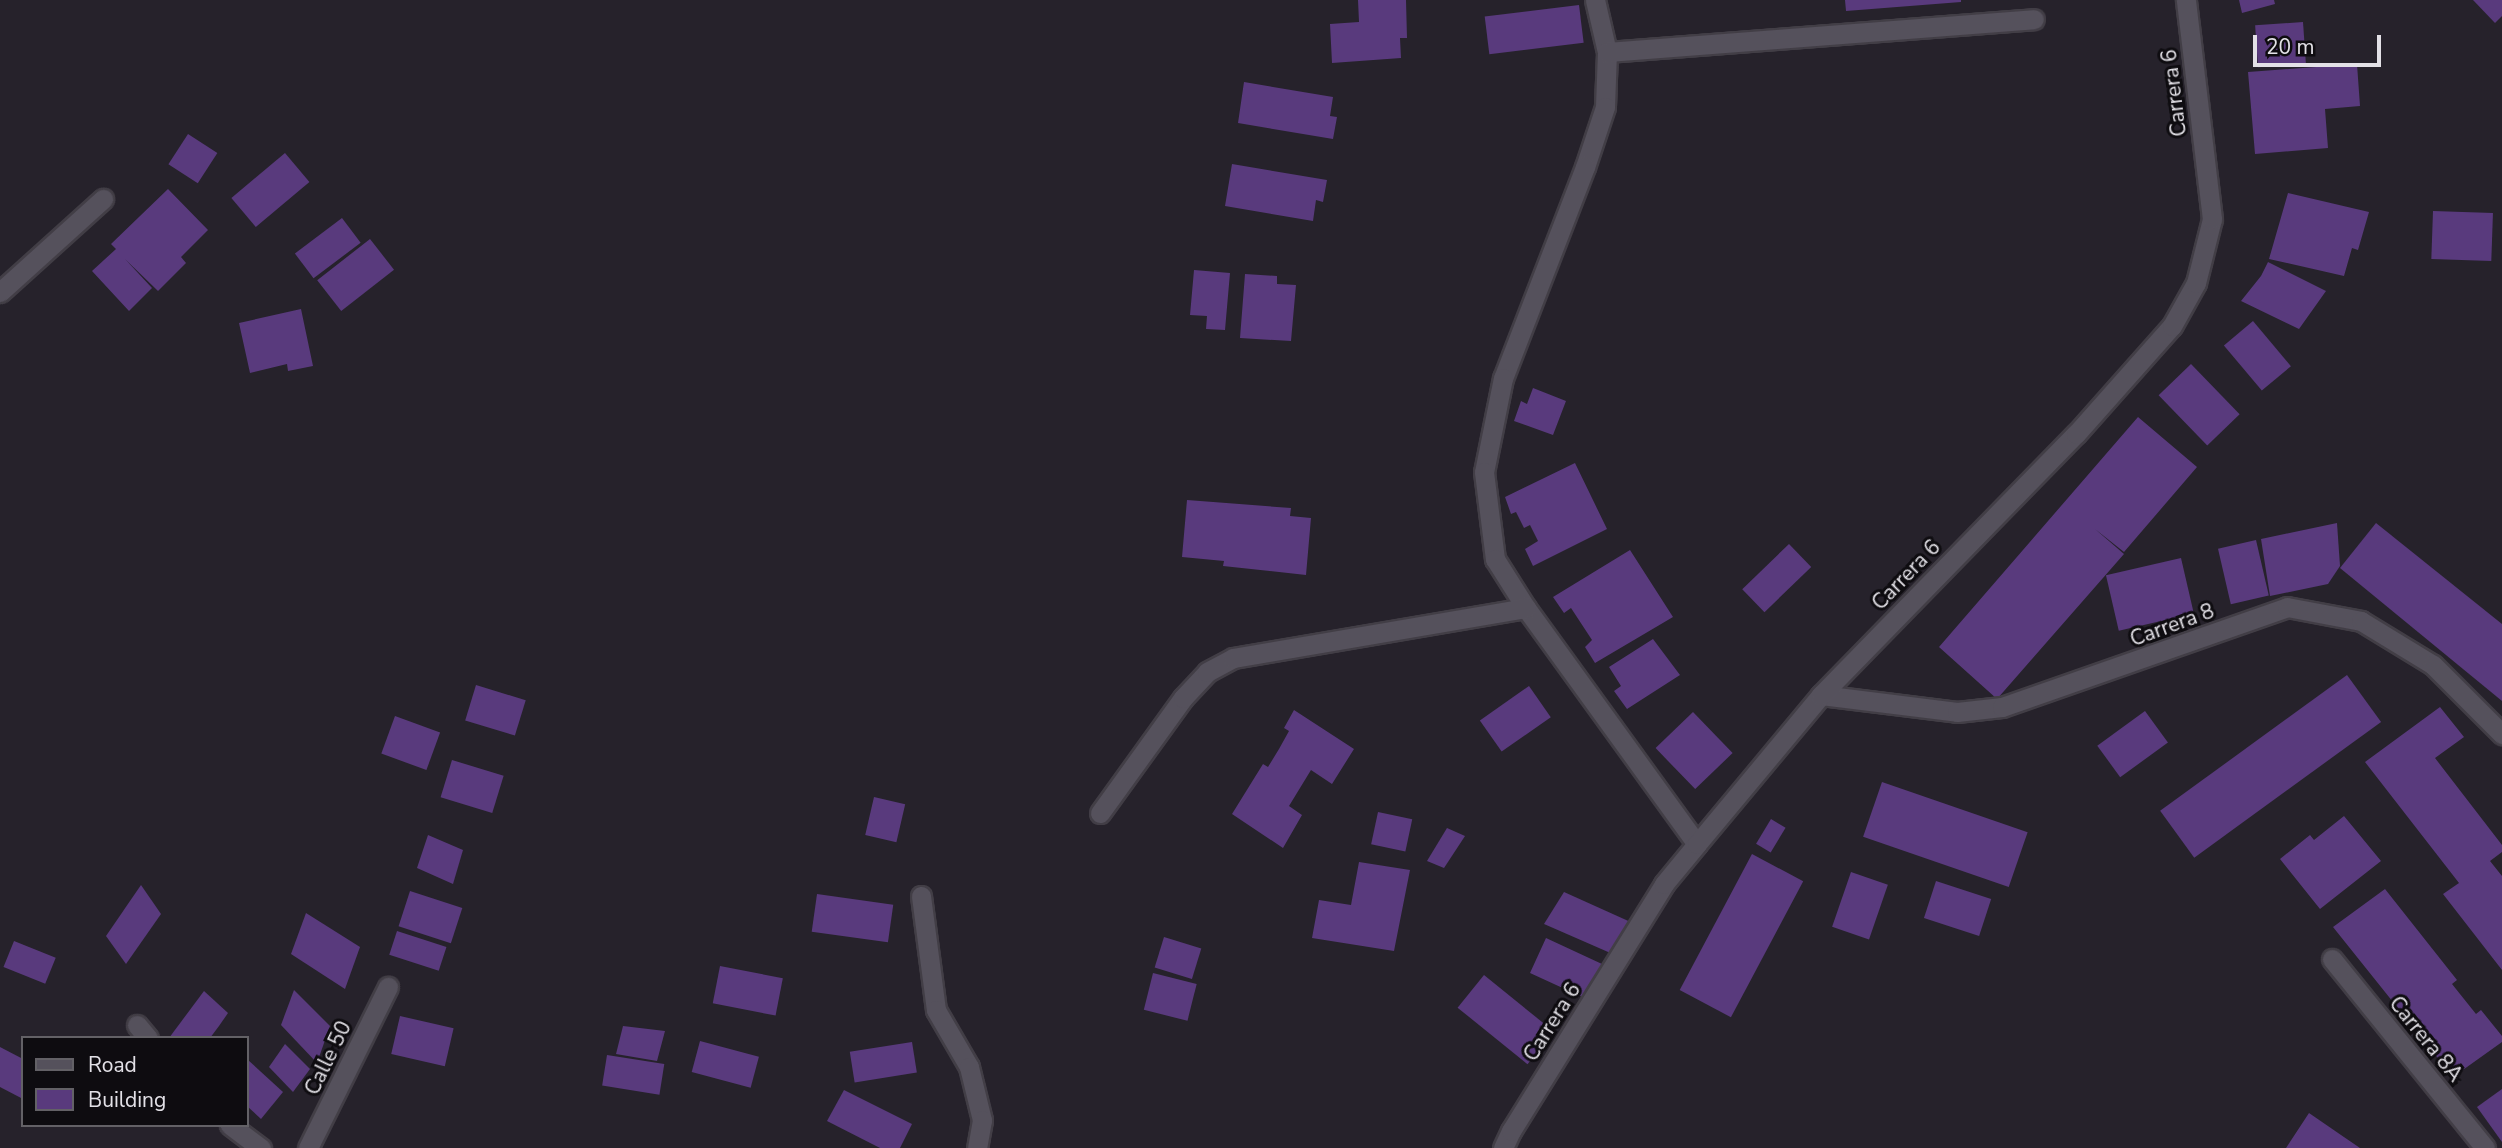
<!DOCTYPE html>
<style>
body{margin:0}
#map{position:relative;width:2502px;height:1148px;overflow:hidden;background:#26222b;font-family:"Nunito Sans",sans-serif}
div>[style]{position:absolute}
.building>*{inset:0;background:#593a7d;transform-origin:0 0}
.roads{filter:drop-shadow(2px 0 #423e46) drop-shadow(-2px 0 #423e46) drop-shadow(0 2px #423e46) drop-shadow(0 -2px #423e46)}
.service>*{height:19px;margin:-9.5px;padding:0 9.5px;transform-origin:9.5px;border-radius:9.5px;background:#55515c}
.minor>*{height:19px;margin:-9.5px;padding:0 9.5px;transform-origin:9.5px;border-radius:9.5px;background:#55515c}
span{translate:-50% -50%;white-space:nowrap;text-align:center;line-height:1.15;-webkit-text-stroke:6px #0e0c10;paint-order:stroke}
.street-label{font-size:21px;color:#e3e1e7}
.legend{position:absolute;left:21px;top:1036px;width:228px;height:91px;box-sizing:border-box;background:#0e0c10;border:2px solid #636166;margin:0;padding:9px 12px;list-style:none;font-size:21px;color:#e3e1e7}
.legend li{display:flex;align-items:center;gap:14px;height:35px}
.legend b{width:35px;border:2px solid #636166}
.scale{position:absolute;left:2253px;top:35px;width:128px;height:32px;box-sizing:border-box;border:4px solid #e3e1e7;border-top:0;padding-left:9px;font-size:21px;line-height:24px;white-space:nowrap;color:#e3e1e7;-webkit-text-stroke:5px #0e0c10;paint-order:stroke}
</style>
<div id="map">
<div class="building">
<div style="clip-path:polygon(1358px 0,1406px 0,1407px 38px,1400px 38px,1401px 58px,1332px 63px,1330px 24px,1359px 22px)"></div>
<div style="clip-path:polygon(1845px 0,1961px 0,1961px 2px,1846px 11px)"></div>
<div style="clip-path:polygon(2239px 0,2274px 0,2275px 4px,2242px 13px)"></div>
<div style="clip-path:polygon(2473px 0,2502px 0,2502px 16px,2495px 23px)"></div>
<div style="left:1579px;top:5px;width:38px;height:95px;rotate:83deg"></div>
<div style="left:2303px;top:22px;width:42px;height:48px;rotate:86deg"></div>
<div style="clip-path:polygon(2357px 64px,2360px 106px,2325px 109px,2328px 148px,2255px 154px,2248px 72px)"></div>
<div style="clip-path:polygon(1244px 82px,1333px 97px,1330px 116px,1337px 117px,1333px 139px,1238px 123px)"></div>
<div style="left:188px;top:134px;width:35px;height:36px;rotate:33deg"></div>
<div style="left:285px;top:153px;width:38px;height:70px;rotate:50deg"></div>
<div style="clip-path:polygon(1232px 164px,1327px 180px,1323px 202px,1316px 200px,1313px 221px,1225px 206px)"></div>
<div style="clip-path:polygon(168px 189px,208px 230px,181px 257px,186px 263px,158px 291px,125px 259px,152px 288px,129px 311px,92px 271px,116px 249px,111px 244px)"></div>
<div style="clip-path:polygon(2288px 193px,2369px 212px,2358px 250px,2352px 248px,2344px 276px,2269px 259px)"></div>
<div style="left:2433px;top:211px;width:60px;height:48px;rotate:2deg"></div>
<div style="left:342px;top:218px;width:31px;height:59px;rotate:53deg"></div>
<div style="left:370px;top:239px;width:39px;height:67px;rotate:52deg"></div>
<div style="clip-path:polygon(2268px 262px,2326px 291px,2299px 329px,2241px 301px,2261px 276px)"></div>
<div style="clip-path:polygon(1194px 270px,1230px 273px,1225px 330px,1206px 329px,1207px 316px,1190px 315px)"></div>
<div style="clip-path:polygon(1245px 274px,1277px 276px,1277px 284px,1296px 285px,1291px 341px,1240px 338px)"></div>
<div style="clip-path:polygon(301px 309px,313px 366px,288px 371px,287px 364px,250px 373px,239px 323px)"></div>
<div style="left:2253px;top:321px;width:59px;height:38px;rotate:50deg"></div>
<div style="left:2191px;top:364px;width:70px;height:45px;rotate:46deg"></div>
<div style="clip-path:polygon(1533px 388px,1566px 401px,1553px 435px,1514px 421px,1521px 401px,1527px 404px)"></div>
<div style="clip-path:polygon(2138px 417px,2197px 467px,2124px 552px,2095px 529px,2124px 554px,1997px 699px,1939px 647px)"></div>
<div style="clip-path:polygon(1575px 463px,1607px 529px,1533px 566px,1525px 549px,1538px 541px,1530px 525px,1524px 528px,1516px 512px,1511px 514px,1505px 497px)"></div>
<div style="clip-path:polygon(1187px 500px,1291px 508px,1290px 516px,1311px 518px,1306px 575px,1223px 566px,1224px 561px,1182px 557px)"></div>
<div style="clip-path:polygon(2337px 523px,2340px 566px,2328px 584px,2270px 596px,2261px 539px)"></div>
<div style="clip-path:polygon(2376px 523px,2502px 624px,2502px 701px,2340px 568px)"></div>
<div style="left:2256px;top:540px;width:57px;height:39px;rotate:77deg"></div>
<div style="left:1789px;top:544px;width:32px;height:65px;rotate:46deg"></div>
<div style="clip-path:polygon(1630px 550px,1673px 617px,1595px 663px,1585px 647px,1592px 640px,1571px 608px,1564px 613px,1553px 597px)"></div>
<div style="left:2181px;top:558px;width:57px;height:77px;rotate:77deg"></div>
<div style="clip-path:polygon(1653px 639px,1680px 675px,1627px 709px,1614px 691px,1621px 686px,1609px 667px)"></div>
<div style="left:2347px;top:675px;width:58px;height:231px;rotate:54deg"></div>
<div style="left:476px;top:685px;width:52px;height:37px;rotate:17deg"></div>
<div style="left:1529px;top:686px;width:38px;height:60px;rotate:55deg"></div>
<div style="clip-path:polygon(2440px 707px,2464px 737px,2435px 758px,2502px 845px,2502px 852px,2490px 861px,2502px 876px,2502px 970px,2443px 894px,2459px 883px,2365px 762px)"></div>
<div style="clip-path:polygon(1294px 710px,1354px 749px,1332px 784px,1311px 770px,1289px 806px,1302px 815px,1283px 848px,1232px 814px,1263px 764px,1268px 767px,1279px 749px,1289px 731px,1284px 728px)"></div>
<div style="left:2145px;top:711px;width:39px;height:59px;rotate:54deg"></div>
<div style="left:1693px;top:712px;width:57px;height:52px;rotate:46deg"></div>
<div style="left:395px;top:716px;width:48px;height:40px;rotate:20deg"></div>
<div style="left:452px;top:760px;width:54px;height:39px;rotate:17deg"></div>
<div style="left:1882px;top:782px;width:154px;height:58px;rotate:19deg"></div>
<div style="left:874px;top:797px;width:32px;height:39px;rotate:13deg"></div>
<div style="left:1378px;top:812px;width:35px;height:33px;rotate:12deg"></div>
<div style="clip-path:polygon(2344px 816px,2381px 861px,2320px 909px,2280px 859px,2310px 835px,2314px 840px)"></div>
<div style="left:1771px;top:819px;width:17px;height:29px;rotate:31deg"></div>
<div style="clip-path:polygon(1447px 828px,1465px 836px,1444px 868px,1427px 861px)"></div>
<div style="clip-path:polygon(428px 835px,463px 850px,453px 884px,417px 868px)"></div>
<div style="left:1752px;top:854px;width:58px;height:154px;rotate:28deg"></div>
<div style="clip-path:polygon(1359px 862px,1410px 870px,1394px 951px,1312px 938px,1319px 900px,1351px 905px)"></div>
<div style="left:1851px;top:872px;width:39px;height:58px;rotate:19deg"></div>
<div style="left:1936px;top:881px;width:58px;height:39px;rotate:18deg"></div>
<div style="clip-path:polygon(141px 885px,161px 914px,126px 964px,106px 936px)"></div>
<div style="clip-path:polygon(2385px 889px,2457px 980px,2452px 984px,2476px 1014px,2481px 1010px,2502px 1036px,2502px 1042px,2453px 1077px,2333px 927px)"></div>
<div style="left:410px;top:891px;width:55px;height:37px;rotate:18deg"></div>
<div style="clip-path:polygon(1564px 892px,1635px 924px,1615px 955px,1544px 924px)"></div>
<div style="left:817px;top:894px;width:77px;height:38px;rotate:8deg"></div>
<div style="clip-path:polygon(306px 913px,360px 947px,345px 989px,291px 954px)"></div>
<div style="left:397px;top:931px;width:52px;height:25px;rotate:18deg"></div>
<div style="left:1164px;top:937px;width:39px;height:32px;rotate:17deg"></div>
<div style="clip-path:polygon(1546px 938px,1602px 964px,1593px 981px,1591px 1001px,1530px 973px)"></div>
<div style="left:14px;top:941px;width:45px;height:28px;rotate:22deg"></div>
<div style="left:720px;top:966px;width:64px;height:38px;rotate:11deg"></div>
<div style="left:1153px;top:973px;width:45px;height:38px;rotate:14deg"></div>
<div style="left:1484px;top:975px;width:90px;height:42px;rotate:39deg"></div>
<div style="clip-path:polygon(294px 990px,330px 1026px,317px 1063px,281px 1025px)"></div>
<div style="clip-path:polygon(204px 991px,228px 1013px,219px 1026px,210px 1038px,169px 1038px)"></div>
<div style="left:400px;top:1016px;width:55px;height:39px;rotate:13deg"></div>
<div style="clip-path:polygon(623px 1026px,665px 1031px,657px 1061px,616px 1054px)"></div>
<div style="left:700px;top:1041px;width:61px;height:32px;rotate:15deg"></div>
<div style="left:912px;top:1042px;width:31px;height:63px;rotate:81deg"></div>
<div style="clip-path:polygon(285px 1044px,310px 1069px,293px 1092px,269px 1067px)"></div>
<div style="clip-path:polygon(0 1047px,23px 1059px,23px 1099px,0 1087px)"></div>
<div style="left:607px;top:1055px;width:58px;height:31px;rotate:9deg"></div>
<div style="clip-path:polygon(247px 1059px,283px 1092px,261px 1119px,247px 1106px)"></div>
<div style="clip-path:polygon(2502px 1089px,2502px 1142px,2477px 1107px)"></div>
<div style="clip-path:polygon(844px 1090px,912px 1124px,900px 1148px,880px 1148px,827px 1121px)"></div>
<div style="clip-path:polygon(2309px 1113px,2341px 1135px,2360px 1148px,2286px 1148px)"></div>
</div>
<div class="roads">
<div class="service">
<div style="left:137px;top:1025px;width:17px;rotate:50deg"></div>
<div style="left:230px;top:1125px;width:39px;rotate:37deg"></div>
</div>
<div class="minor">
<div style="left:1595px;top:0;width:53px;rotate:77deg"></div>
<div style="left:1607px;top:52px;width:55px;rotate:92.1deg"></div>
<div style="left:1605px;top:107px;width:63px;rotate:108.4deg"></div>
<div style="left:1585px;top:167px;width:226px;rotate:111.2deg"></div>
<div style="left:1503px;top:378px;width:96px;rotate:101.4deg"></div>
<div style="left:1484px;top:472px;width:88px;rotate:82.8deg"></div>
<div style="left:1495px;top:559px;width:58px;rotate:57.7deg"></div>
<div style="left:1526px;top:608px;width:291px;rotate:54.1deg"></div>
<div style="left:1607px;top:52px;width:428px;rotate:-4.4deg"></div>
<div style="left:0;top:292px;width:139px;rotate:-42.1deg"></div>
<div style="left:1821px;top:695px;width:137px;rotate:7.1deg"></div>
<div style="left:1957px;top:712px;width:45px;rotate:-6.3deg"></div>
<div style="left:2002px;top:707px;width:302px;rotate:-19.3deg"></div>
<div style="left:2287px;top:607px;width:75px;rotate:10.7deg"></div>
<div style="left:2361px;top:621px;width:84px;rotate:31.4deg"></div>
<div style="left:2433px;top:665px;width:98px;rotate:45deg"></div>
<div style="left:1100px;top:813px;width:142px;rotate:-54.2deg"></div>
<div style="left:1183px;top:698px;width:35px;rotate:-47deg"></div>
<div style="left:1207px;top:672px;width:30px;rotate:-28deg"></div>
<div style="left:1233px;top:658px;width:297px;rotate:-9.7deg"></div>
<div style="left:921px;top:896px;width:115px;rotate:82.5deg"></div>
<div style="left:936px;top:1010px;width:66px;rotate:59.9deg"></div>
<div style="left:969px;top:1067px;width:55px;rotate:76.2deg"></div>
<div style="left:982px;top:1120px;width:28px;rotate:100deg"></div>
<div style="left:2332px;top:959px;width:243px;rotate:51deg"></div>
<div style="left:308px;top:1148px;width:180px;rotate:-63.6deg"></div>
<div style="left:1503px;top:1148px;width:19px;rotate:-65deg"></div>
<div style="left:1511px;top:1131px;width:291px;rotate:-58.2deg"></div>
<div style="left:1664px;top:884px;width:52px;rotate:-50.5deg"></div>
<div style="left:1697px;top:844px;width:194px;rotate:-50.2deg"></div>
<div style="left:1821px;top:695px;width:365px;rotate:-45.7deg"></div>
<div style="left:2076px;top:434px;width:144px;rotate:-48.4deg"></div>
<div style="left:2172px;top:326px;width:49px;rotate:-60.8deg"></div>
<div style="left:2196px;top:283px;width:66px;rotate:-76deg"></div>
<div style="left:2212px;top:219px;width:221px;rotate:-96.8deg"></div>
</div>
</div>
<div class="street-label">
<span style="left:2174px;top:93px;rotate:-97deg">Carrera 6</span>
<span style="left:1906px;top:575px;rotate:-46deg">Carrera 6</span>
<span style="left:2172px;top:625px;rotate:-20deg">Carrera 8</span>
<span style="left:1552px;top:1022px;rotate:-58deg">Carrera 6</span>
<span style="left:2426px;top:1039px;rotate:51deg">Carrera 8A</span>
<span style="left:328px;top:1058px;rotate:-64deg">Calle 50</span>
</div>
<ul class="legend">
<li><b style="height:9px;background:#55515c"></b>Road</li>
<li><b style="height:19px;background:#593a7d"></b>Building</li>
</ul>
<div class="scale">20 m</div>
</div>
